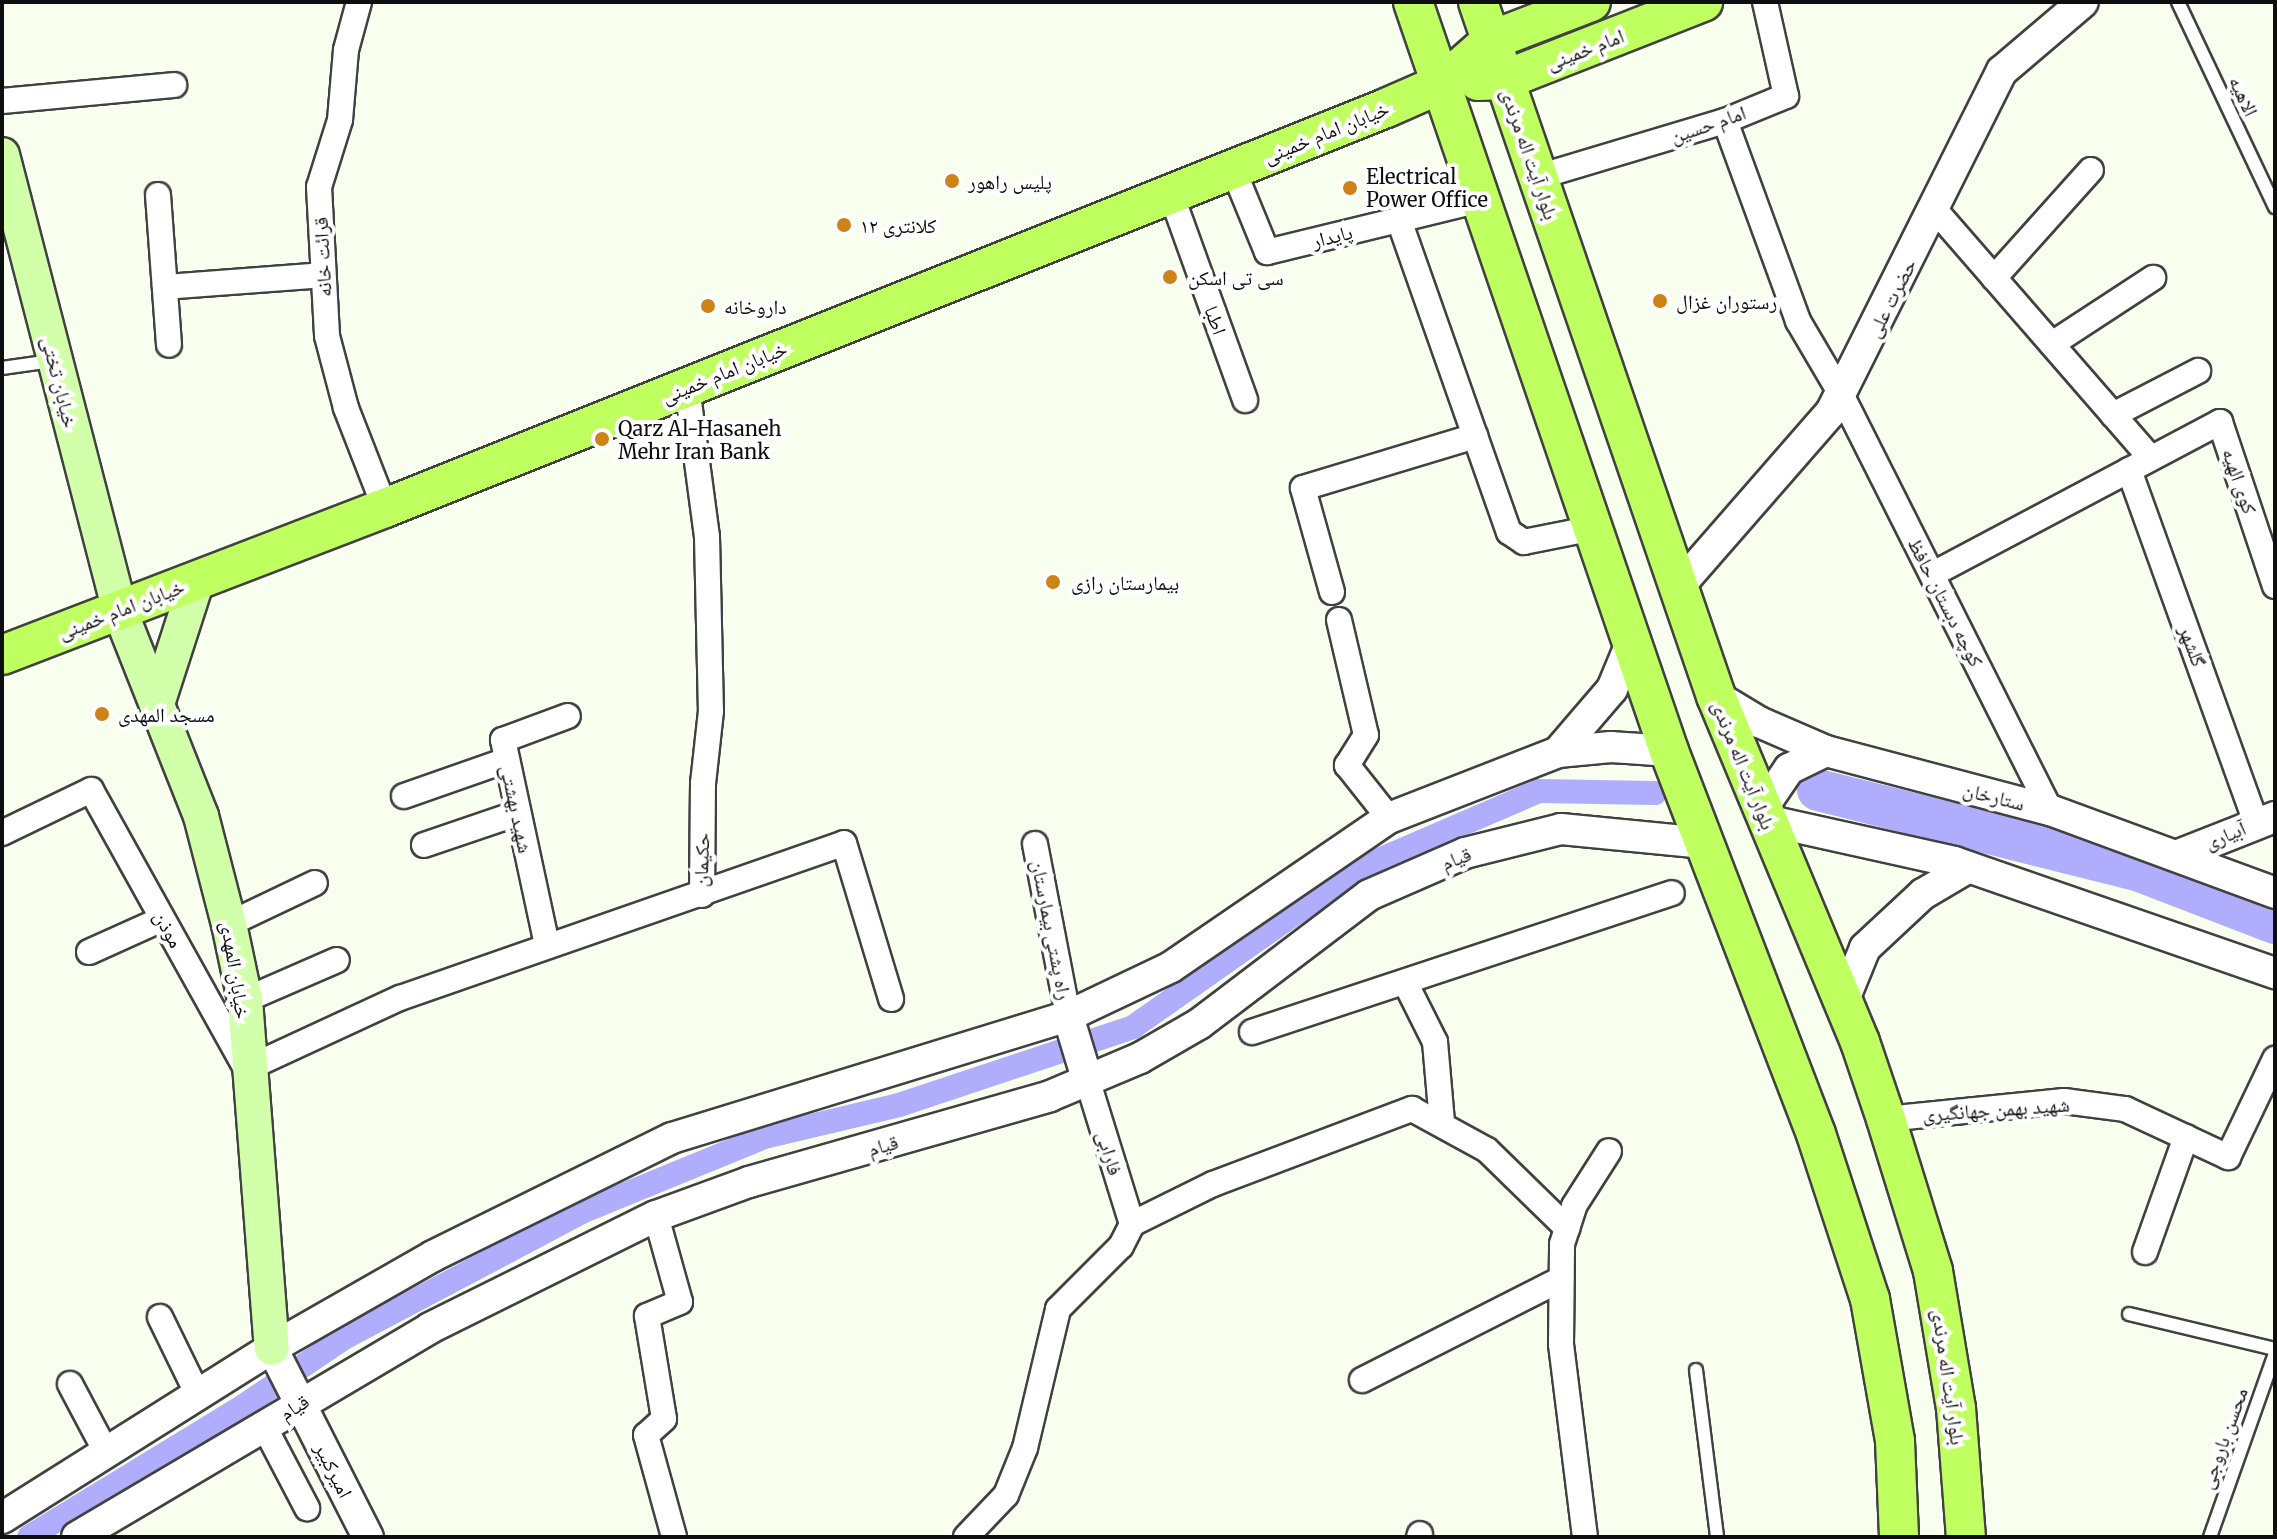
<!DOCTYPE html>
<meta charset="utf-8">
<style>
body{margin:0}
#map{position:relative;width:2277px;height:1539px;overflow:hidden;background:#f8ffef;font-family:Merriweather,"Noto Naskh Arabic",serif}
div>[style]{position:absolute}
.canal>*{height:24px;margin:-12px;padding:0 12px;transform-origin:12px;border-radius:12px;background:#afadfc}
.river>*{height:42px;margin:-21px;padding:0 21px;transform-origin:21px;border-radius:21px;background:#afadfc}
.roads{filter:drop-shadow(2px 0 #414141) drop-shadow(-2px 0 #414141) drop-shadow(0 2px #414141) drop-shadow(0 -2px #414141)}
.service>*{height:12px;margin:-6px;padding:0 6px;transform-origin:6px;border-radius:6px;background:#fff}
.minor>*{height:24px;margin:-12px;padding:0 12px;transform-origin:12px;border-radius:12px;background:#fff}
.tertiary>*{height:30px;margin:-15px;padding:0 15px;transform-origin:15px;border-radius:15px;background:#fff}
.secondary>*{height:34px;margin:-17px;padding:0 17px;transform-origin:17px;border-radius:17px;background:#d2ffaa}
.primary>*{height:38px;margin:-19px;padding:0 19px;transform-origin:19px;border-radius:19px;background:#bfff5f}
.dots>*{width:22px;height:22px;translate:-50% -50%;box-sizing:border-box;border:4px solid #fff;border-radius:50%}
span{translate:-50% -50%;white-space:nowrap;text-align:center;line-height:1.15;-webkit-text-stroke:8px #fff;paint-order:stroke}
.street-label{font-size:20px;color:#0e0e0e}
.poi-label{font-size:20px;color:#0e0e0e}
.left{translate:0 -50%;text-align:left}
.frame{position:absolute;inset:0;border:4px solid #0e0e0e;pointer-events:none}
</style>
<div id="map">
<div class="canal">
<div style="left:29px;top:1537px;width:250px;rotate:-31.4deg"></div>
<div style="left:242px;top:1407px;width:123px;rotate:-34.1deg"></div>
<div style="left:344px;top:1338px;width:272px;rotate:-27.9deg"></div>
<div style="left:584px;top:1211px;width:195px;rotate:-22.3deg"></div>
<div style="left:764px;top:1137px;width:139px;rotate:-13.3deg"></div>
<div style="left:899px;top:1105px;width:247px;rotate:-18.4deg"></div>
<div style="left:1133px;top:1027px;width:275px;rotate:-35.1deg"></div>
<div style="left:1358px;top:869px;width:197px;rotate:-23.3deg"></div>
<div style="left:1539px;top:791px;width:116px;rotate:1deg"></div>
</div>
<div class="river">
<div style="left:1818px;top:790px;width:329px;rotate:14.1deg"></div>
<div style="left:2137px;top:870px;width:148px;rotate:21deg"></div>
</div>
<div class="roads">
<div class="service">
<div style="left:2178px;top:2px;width:227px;rotate:64.7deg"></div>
<div style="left:2px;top:368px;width:50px;rotate:-8deg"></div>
<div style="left:2129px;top:1314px;width:150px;rotate:13.5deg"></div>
<div style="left:1696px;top:1370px;width:168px;rotate:82.8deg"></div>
<div style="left:2210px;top:1537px;width:195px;rotate:-70.5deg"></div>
</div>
<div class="minor">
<div style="left:359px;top:2px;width:50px;rotate:105.2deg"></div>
<div style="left:346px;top:50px;width:70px;rotate:94.9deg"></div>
<div style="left:340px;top:120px;width:70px;rotate:107.4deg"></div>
<div style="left:319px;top:187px;width:149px;rotate:86.9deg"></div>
<div style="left:327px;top:336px;width:74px;rotate:75.2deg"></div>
<div style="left:346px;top:408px;width:107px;rotate:68.7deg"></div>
<div style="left:2px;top:101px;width:173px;rotate:-5.3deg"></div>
<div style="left:1725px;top:121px;width:213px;rotate:69.9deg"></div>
<div style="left:1798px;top:321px;width:85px;rotate:59.5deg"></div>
<div style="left:1841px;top:394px;width:466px;rotate:63.3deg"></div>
<div style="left:1233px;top:169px;width:90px;rotate:67.7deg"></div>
<div style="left:1267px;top:252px;width:223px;rotate:-13.7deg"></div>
<div style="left:1538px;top:177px;width:195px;rotate:-16.7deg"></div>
<div style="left:1725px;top:121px;width:66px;rotate:-22.3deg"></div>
<div style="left:1786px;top:96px;width:96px;rotate:-102.6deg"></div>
<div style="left:1171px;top:194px;width:219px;rotate:70.2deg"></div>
<div style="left:158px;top:195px;width:150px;rotate:85.8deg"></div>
<div style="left:1936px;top:211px;width:327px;rotate:49deg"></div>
<div style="left:1399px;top:220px;width:331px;rotate:70.6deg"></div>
<div style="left:1509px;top:532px;width:18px;rotate:34deg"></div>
<div style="left:1524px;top:542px;width:71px;rotate:-11.3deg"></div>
<div style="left:1994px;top:278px;width:145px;rotate:-48.1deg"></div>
<div style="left:165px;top:287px;width:158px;rotate:-4.3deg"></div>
<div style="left:2052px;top:344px;width:121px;rotate:-33.2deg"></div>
<div style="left:687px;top:387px;width:151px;rotate:82.4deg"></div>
<div style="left:707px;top:537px;width:174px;rotate:88.7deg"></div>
<div style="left:711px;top:711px;width:72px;rotate:96.3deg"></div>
<div style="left:703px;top:783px;width:112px;rotate:90.5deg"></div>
<div style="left:2113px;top:415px;width:96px;rotate:-27.4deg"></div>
<div style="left:2129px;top:470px;width:374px;rotate:70.2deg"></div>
<div style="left:1933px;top:574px;width:325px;rotate:-27.9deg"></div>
<div style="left:2220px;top:422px;width:173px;rotate:71.5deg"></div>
<div style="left:1332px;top:592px;width:108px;rotate:-105.6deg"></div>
<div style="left:1303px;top:488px;width:180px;rotate:-16.8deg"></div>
<div style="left:1339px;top:620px;width:118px;rotate:76.8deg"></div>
<div style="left:1366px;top:735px;width:36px;rotate:122deg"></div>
<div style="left:1347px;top:765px;width:68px;rotate:51.6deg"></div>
<div style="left:404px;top:796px;width:109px;rotate:-19.3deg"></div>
<div style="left:2px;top:833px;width:99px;rotate:-25.8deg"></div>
<div style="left:91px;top:790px;width:319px;rotate:60.9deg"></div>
<div style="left:246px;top:1069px;width:170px;rotate:-24.8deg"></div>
<div style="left:400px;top:998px;width:470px;rotate:-19.2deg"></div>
<div style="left:844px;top:843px;width:163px;rotate:73.2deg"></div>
<div style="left:1035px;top:844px;width:175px;rotate:79.1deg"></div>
<div style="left:424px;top:845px;width:99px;rotate:-18.8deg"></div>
<div style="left:229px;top:924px;width:95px;rotate:-25.5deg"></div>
<div style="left:547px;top:945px;width:210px;rotate:-102.1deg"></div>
<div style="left:503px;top:740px;width:69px;rotate:-20.3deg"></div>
<div style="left:89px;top:952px;width:80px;rotate:-24.3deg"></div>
<div style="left:1405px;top:982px;width:67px;rotate:63.4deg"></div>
<div style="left:1435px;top:1042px;width:80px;rotate:85deg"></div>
<div style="left:245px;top:1000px;width:100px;rotate:-23.5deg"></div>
<div style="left:1252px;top:1032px;width:442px;rotate:-18.3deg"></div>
<div style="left:1088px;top:1082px;width:149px;rotate:72.8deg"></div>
<div style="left:1886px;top:1119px;width:179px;rotate:-5.8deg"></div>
<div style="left:2064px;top:1101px;width:62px;rotate:7.5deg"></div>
<div style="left:2125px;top:1109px;width:114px;rotate:25deg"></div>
<div style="left:2228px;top:1157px;width:109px;rotate:-64.4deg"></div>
<div style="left:656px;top:1216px;width:89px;rotate:74.4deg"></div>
<div style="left:680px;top:1302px;width:36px;rotate:157deg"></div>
<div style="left:647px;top:1316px;width:104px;rotate:80.6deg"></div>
<div style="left:664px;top:1419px;width:24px;rotate:138deg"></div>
<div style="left:646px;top:1435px;width:106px;rotate:74.6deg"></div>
<div style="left:2145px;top:1252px;width:122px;rotate:-70.4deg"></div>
<div style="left:160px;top:1317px;width:87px;rotate:64deg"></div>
<div style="left:1362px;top:1380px;width:223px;rotate:-26.9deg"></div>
<div style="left:70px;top:1384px;width:77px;rotate:62.1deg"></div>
<div style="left:264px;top:1426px;width:93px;rotate:62.3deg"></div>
<div style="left:966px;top:1537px;width:58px;rotate:-46.4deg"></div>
<div style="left:1006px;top:1495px;width:51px;rotate:-68deg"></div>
<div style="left:1025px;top:1448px;width:143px;rotate:-76.6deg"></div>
<div style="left:1058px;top:1309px;width:89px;rotate:-45deg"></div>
<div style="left:1121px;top:1246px;width:25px;rotate:-63deg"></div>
<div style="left:1132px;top:1224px;width:90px;rotate:-26.3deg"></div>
<div style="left:1213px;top:1184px;width:213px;rotate:-20.7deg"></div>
<div style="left:1412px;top:1109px;width:85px;rotate:28.7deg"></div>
<div style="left:1487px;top:1150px;width:112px;rotate:44.3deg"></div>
<div style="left:1419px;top:1537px;width:3px;rotate:-72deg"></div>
<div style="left:1585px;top:1537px;width:194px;rotate:-97.1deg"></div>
<div style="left:1561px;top:1344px;width:100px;rotate:-89.4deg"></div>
<div style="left:1562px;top:1244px;width:40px;rotate:-72deg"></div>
<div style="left:1574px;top:1206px;width:65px;rotate:-57.5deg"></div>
</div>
<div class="tertiary">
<div style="left:1680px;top:585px;width:230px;rotate:-48.9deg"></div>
<div style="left:1831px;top:412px;width:381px;rotate:-63.4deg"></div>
<div style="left:2002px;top:71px;width:106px;rotate:-40.4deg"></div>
<div style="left:1716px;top:696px;width:50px;rotate:31.2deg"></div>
<div style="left:1759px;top:722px;width:73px;rotate:23.4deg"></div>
<div style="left:1826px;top:751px;width:232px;rotate:14.8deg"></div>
<div style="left:2050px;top:810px;width:240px;rotate:20.2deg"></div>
<div style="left:1558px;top:752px;width:83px;rotate:-49.4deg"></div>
<div style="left:1612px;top:689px;width:52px;rotate:-67.4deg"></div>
<div style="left:1761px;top:810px;width:50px;rotate:-55.7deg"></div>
<div style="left:1789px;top:769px;width:41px;rotate:-25.9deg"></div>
<div style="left:1765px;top:820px;width:194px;rotate:12.5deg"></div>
<div style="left:1954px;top:862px;width:340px;rotate:19.1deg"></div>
<div style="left:2176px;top:856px;width:106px;rotate:-21.5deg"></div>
<div style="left:1843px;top:1002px;width:58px;rotate:-67.8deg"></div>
<div style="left:1865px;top:948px;width:79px;rotate:-43deg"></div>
<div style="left:1923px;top:894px;width:53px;rotate:-30.4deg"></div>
<div style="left:1068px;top:1016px;width:69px;rotate:73.1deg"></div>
<div style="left:272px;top:1348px;width:212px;rotate:63.1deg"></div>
<div style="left:2px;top:1518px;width:319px;rotate:-32.2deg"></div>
<div style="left:272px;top:1348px;width:185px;rotate:-29.7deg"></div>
<div style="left:433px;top:1256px;width:267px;rotate:-26.3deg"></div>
<div style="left:672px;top:1138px;width:414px;rotate:-17.1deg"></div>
<div style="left:1068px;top:1016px;width:114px;rotate:-25.4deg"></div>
<div style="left:1171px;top:967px;width:264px;rotate:-34.4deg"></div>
<div style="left:1389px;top:818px;width:181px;rotate:-21.3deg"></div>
<div style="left:1558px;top:752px;width:53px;rotate:-5.4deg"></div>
<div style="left:1611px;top:747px;width:58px;rotate:3.9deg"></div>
<div style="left:77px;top:1537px;width:410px;rotate:-30.6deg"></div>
<div style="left:430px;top:1328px;width:252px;rotate:-26.4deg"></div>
<div style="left:656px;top:1216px;width:99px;rotate:-20.1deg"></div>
<div style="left:749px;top:1182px;width:313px;rotate:-15.9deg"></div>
<div style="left:1050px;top:1096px;width:98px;rotate:-22.9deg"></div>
<div style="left:1140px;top:1058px;width:68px;rotate:-30deg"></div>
<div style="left:1199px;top:1024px;width:213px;rotate:-37.2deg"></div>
<div style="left:1369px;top:895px;width:105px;rotate:-23.6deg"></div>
<div style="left:1465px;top:853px;width:99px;rotate:-14deg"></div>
<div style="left:1561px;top:829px;width:144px;rotate:5.6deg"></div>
</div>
<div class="secondary">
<div style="left:2px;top:155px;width:469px;rotate:75.5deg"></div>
<div style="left:119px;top:609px;width:223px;rotate:68.4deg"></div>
<div style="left:201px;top:816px;width:112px;rotate:75.5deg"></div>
<div style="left:229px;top:924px;width:78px;rotate:78.1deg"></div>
<div style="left:245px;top:1000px;width:349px;rotate:85.6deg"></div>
<div style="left:157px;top:704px;width:130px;rotate:-72.1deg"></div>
</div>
<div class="primary">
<div style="left:1413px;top:2px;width:792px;rotate:71.13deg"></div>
<div style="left:1669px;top:751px;width:410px;rotate:69deg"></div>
<div style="left:1816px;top:1134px;width:174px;rotate:71.9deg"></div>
<div style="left:1870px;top:1299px;width:144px;rotate:80deg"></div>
<div style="left:1895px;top:1441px;width:96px;rotate:87.6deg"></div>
<div style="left:1478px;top:2px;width:734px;rotate:71.07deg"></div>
<div style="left:1716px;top:696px;width:375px;rotate:67.4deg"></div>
<div style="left:1860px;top:1042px;width:81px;rotate:71.3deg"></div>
<div style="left:1886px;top:1119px;width:159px;rotate:72.8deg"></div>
<div style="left:1933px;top:1271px;width:139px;rotate:80.5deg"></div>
<div style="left:1956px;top:1408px;width:129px;rotate:85.6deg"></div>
<div style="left:1478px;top:81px;width:26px;rotate:-2deg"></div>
<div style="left:1504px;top:80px;width:214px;rotate:-21.4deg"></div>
<div style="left:2px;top:655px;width:410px;rotate:-21deg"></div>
<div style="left:385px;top:508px;width:1078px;rotate:-21.78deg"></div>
<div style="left:1386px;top:108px;width:62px;rotate:-23.7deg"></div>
<div style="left:1443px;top:83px;width:65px;rotate:-41.3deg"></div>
<div style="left:1492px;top:40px;width:106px;rotate:-21deg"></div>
</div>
</div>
<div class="dots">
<div style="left:952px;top:181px;background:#cd8317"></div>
<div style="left:1350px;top:188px;background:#cd8317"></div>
<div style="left:844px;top:225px;background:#cd8317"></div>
<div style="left:1170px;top:277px;background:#cd8317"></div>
<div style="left:1660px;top:301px;background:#cd8317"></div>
<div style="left:708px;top:306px;background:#cd8317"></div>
<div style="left:602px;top:439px;background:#cd8317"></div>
<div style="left:1053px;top:582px;background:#cd8317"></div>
<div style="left:102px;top:714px;background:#cd8317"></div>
</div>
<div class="street-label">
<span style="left:1585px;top:49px;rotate:-21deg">امام خمینی</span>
<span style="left:2244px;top:96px;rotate:65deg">الاهیه</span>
<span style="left:1708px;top:124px;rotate:-19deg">امام حسین</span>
<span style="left:1326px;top:132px;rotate:-22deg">خیابان امام خمینی</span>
<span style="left:1530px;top:154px;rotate:71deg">بلوار آیت اله مرندی</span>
<span style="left:1332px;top:236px;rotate:-14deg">پایدار</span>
<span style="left:322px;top:257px;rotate:-93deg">قرائت خانه</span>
<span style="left:1891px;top:298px;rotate:-63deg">حضرت علی</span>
<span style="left:1216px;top:320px;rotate:70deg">اطبا</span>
<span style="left:724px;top:372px;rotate:-22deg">خیابان امام خمینی</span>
<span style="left:60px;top:382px;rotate:76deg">خیابان تختی</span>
<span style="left:2240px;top:481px;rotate:71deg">کوی الهیه</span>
<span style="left:1946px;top:602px;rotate:63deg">کوچه دبستان حافظ</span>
<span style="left:121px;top:609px;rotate:-21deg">خیابان امام خمینی</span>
<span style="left:2193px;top:646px;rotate:70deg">گلشهر</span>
<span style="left:1744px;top:765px;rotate:68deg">بلوار آیت اله مرندی</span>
<span style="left:1994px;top:796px;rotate:14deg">ستارخان</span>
<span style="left:517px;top:809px;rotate:78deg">شهید بهشتی</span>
<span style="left:2225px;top:835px;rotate:-23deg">آبیاری</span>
<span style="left:1456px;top:858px;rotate:-21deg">قیام</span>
<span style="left:701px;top:860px;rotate:-88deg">حکیمان</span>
<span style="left:169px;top:929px;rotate:62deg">موذن</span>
<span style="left:1052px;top:930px;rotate:79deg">راه پشتی بیمارستان</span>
<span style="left:236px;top:970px;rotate:81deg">خیابان المهدی</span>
<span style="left:1996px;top:1109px;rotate:-4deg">شهید بهمن جهانگیری</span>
<span style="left:883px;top:1145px;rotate:-15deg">قیام</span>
<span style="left:1110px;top:1153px;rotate:73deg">فارابی</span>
<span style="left:1949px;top:1377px;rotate:82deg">بلوار آیت اله مرندی</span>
<span style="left:294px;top:1407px;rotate:-32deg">قیام</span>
<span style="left:2223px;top:1438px;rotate:-70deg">محسن باروجی</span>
<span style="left:334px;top:1470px;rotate:63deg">امیرکبیر</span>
</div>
<div class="poi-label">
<span class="left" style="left:1366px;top:188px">Electrical<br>Power Office</span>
<span class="left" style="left:968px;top:181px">پلیس راهور</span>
<span class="left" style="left:860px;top:225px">کلانتری ۱۲</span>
<span class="left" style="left:1188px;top:277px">سی تی اسکن</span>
<span class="left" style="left:1676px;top:301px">رستوران غزال</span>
<span class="left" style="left:724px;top:306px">داروخانه</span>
<span class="left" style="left:618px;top:440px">Qarz Al-Hasaneh<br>Mehr Iran Bank</span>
<span class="left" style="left:1071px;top:582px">بیمارستان رازی</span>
<span class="left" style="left:118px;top:714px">مسجد المهدی</span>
</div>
<div class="frame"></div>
</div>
